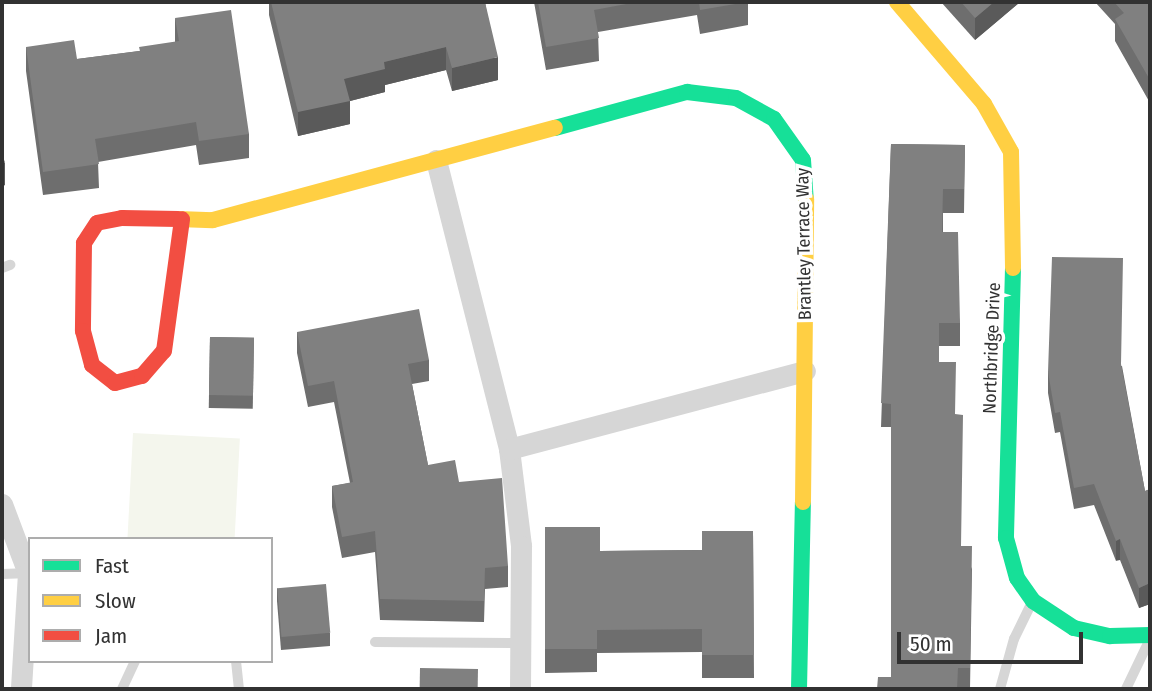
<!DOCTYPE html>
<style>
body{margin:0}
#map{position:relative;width:1152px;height:691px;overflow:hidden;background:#fff;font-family:"Fira Sans Condensed",sans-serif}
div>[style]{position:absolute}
.green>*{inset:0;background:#f4f6ed;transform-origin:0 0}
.lane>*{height:10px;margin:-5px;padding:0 5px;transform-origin:5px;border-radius:5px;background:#d6d6d6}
.street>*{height:21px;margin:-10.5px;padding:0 10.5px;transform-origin:10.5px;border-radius:10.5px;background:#d6d6d6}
.fast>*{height:16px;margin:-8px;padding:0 8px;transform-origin:8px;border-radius:8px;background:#16e098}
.slow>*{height:16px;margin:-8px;padding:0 8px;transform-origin:8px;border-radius:8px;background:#ffcf43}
.jam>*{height:16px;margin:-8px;padding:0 8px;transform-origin:8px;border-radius:8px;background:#f24e42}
.wall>*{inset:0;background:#6e6e6e;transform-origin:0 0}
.shaded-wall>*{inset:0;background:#5a5a5a;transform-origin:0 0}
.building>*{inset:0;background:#808080;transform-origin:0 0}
span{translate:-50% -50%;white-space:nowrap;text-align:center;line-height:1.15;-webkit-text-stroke:7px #fff;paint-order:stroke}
.street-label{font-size:18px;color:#323232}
.frame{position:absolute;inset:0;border:4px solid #323232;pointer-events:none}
.legend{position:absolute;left:28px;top:537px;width:245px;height:126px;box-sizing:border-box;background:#fff;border:2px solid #adadad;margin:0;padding:9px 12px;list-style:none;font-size:21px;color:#323232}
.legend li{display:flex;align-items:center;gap:14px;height:35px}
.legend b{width:35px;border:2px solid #adadad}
.scale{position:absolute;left:897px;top:632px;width:186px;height:32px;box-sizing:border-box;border:4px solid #323232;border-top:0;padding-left:9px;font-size:21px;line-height:24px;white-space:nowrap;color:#323232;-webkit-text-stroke:5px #fff;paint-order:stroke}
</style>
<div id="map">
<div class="green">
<div style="left:133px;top:433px;width:107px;height:106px;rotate:3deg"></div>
</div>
<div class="lane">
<div style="left:2px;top:268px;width:9px;rotate:-21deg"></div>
<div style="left:2px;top:574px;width:28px;rotate:-2deg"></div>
<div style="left:375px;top:642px;width:146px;rotate:0.4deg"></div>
<div style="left:236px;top:661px;width:28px;rotate:84deg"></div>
<div style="left:122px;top:689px;width:31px;rotate:-65deg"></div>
<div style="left:1000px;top:689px;width:52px;rotate:-74.4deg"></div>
<div style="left:1014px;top:639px;width:39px;rotate:-64deg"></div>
<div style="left:1126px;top:689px;width:55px;rotate:-64.4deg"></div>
</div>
<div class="street">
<div style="left:436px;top:160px;width:298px;rotate:75.8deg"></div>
<div style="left:509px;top:449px;width:98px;rotate:82.9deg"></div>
<div style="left:521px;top:546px;width:143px;rotate:90.4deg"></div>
<div style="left:509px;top:449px;width:306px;rotate:-14.8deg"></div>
<div style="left:2px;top:504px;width:74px;rotate:69.4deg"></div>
<div style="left:28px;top:573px;width:116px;rotate:93.5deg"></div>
</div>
<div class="fast">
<div style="left:555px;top:128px;width:137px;rotate:-15.3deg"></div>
<div style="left:687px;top:92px;width:49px;rotate:7deg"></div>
<div style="left:736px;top:98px;width:43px;rotate:28.9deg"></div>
<div style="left:774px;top:119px;width:50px;rotate:54.7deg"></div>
<div style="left:803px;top:160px;width:39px;rotate:86deg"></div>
<div style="left:1013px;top:268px;width:270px;rotate:91.5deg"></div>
<div style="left:1006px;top:538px;width:41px;rotate:74.6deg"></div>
<div style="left:1017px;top:578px;width:28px;rotate:55deg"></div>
<div style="left:1033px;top:601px;width:49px;rotate:33.4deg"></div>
<div style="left:1074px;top:628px;width:37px;rotate:13deg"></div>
<div style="left:1110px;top:636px;width:40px;rotate:-1.4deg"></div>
<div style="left:799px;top:689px;width:187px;rotate:-88.8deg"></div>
</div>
<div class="slow">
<div style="left:897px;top:2px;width:134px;rotate:49.5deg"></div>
<div style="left:984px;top:104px;width:55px;rotate:60.6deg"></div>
<div style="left:1011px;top:152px;width:116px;rotate:89deg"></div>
<div style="left:178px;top:219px;width:35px;rotate:2deg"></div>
<div style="left:213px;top:220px;width:354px;rotate:-15.1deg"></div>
<div style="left:803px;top:502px;width:303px;rotate:-89.4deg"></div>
</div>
<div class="jam">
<div style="left:178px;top:219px;width:56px;rotate:-179deg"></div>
<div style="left:122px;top:218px;width:25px;rotate:169deg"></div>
<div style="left:97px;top:223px;width:24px;rotate:123deg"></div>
<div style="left:84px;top:243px;width:88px;rotate:90.7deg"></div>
<div style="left:83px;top:331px;width:35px;rotate:75deg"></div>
<div style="left:92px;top:365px;width:29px;rotate:38deg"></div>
<div style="left:115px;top:383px;width:28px;rotate:-15deg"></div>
<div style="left:142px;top:376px;width:33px;rotate:-49deg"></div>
<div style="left:164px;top:351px;width:133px;rotate:-82.2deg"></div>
</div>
<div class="wall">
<div style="clip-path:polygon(269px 2px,485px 2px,498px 80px,452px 91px,446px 70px,385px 85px,385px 92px,350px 101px,350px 124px,298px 136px,269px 15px)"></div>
<div style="clip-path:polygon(534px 2px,748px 2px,748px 25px,700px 34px,697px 15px,598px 32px,599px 61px,546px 70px)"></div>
<div style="clip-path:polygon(941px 2px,1020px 2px,975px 40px)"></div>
<div style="clip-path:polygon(1095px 2px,1150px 2px,1150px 103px,1115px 41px,1115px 24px)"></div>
<div style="clip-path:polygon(175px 18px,249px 134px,249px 158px,199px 165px,196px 145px,98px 162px,99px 188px,43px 195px,26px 71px,26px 47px,77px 59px,139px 51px,175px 42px)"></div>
<div style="clip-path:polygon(891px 144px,965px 145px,964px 213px,943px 213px,943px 232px,960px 323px,960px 346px,939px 346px,939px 362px,955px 414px,961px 546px,972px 569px,970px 689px,877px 689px,891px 677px,891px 427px,881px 427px)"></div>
<div style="clip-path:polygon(297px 332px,429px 360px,429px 381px,412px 384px,428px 465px,459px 482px,508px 566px,508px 587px,485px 589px,484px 622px,380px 620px,375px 552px,342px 558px,332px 507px,332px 486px,350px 483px,334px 402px,308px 407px,297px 353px)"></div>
<div style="left:210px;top:337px;width:44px;height:71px;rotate:1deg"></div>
<div style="clip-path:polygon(1122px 366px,1145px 491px,1150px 489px,1150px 604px,1139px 608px,1120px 560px,1116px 561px,1094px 505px,1074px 509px,1060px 432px,1055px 433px,1048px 393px,1048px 372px)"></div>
<div style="clip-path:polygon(545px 527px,600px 551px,702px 550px,753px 531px,754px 678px,702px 678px,702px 652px,597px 653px,597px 672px,545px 673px)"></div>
<div style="clip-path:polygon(277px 588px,330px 633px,330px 646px,281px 650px,277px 601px)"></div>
</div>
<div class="shaded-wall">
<div style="clip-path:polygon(994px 2px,1020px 2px,975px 40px,975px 18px)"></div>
<div style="clip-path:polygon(446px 47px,446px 70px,385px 85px,385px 92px,350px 101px,350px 124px,298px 136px,298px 112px,344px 79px,384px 62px)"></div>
<div style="clip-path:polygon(498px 57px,498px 80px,452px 91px,452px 68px)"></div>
<div style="clip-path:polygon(5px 162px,5px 185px,2px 187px,2px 164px)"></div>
<div style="left:1120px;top:539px;width:21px;height:4px;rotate:90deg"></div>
<div style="clip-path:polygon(1150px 583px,1150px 604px,1139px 608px,1139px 588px)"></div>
</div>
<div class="building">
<div style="clip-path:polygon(271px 2px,485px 2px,498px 57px,452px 68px,446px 47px,384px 62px,385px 69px,344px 79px,350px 101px,298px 112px)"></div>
<div style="clip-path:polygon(538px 2px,637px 2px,594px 10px,599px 38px,546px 47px)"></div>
<div style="clip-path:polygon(699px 2px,747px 2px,700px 10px)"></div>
<div style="clip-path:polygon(961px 2px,994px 2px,975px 18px)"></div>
<div style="clip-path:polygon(1114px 2px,1150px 2px,1150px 80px,1115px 19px,1124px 13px)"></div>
<div style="clip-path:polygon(231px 10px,249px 134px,199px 141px,196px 122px,95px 139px,99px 164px,43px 172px,26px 47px,74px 40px,77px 59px,140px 51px,139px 47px,179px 41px,175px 18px)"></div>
<div style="clip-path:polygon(891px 144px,965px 145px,964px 189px,943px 189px,942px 232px,958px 232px,960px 323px,939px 323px,939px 362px,956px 362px,955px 414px,963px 415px,961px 546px,972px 546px,970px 668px,958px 668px,957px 689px,877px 689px,878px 677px,891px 677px,891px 404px,881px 403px)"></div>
<div style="clip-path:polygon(2px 155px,5px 162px,2px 164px)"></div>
<div style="clip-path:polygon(1052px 257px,1123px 258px,1121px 364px,1145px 491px,1150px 489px,1150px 583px,1139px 588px,1120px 539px,1116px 541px,1094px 484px,1074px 488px,1060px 412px,1055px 413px,1048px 372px)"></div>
<div style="clip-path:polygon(419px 309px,429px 360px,408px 364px,428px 465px,455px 460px,459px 482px,502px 478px,508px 566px,485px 568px,484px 601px,380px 599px,375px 531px,342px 537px,332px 486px,353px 482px,334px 381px,308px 386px,297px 332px)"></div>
<div style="left:210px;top:337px;width:44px;height:58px;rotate:1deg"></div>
<div style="clip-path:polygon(545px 527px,600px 527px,600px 551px,702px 550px,702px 531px,753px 531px,754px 655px,702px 655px,702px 629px,597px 630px,597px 649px,545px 649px)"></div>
<div style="left:326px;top:584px;width:49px;height:49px;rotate:85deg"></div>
<div style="left:420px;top:668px;width:58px;height:21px;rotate:1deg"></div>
</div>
<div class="street-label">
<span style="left:804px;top:244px;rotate:-91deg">Brantley Terrace Way</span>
<span style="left:992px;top:348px;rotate:-88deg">Northbridge Drive</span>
</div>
<div class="frame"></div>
<ul class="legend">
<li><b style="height:9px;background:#16e098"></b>Fast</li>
<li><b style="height:9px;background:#ffcf43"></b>Slow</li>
<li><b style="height:9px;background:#f24e42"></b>Jam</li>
</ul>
<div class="scale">50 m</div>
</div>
